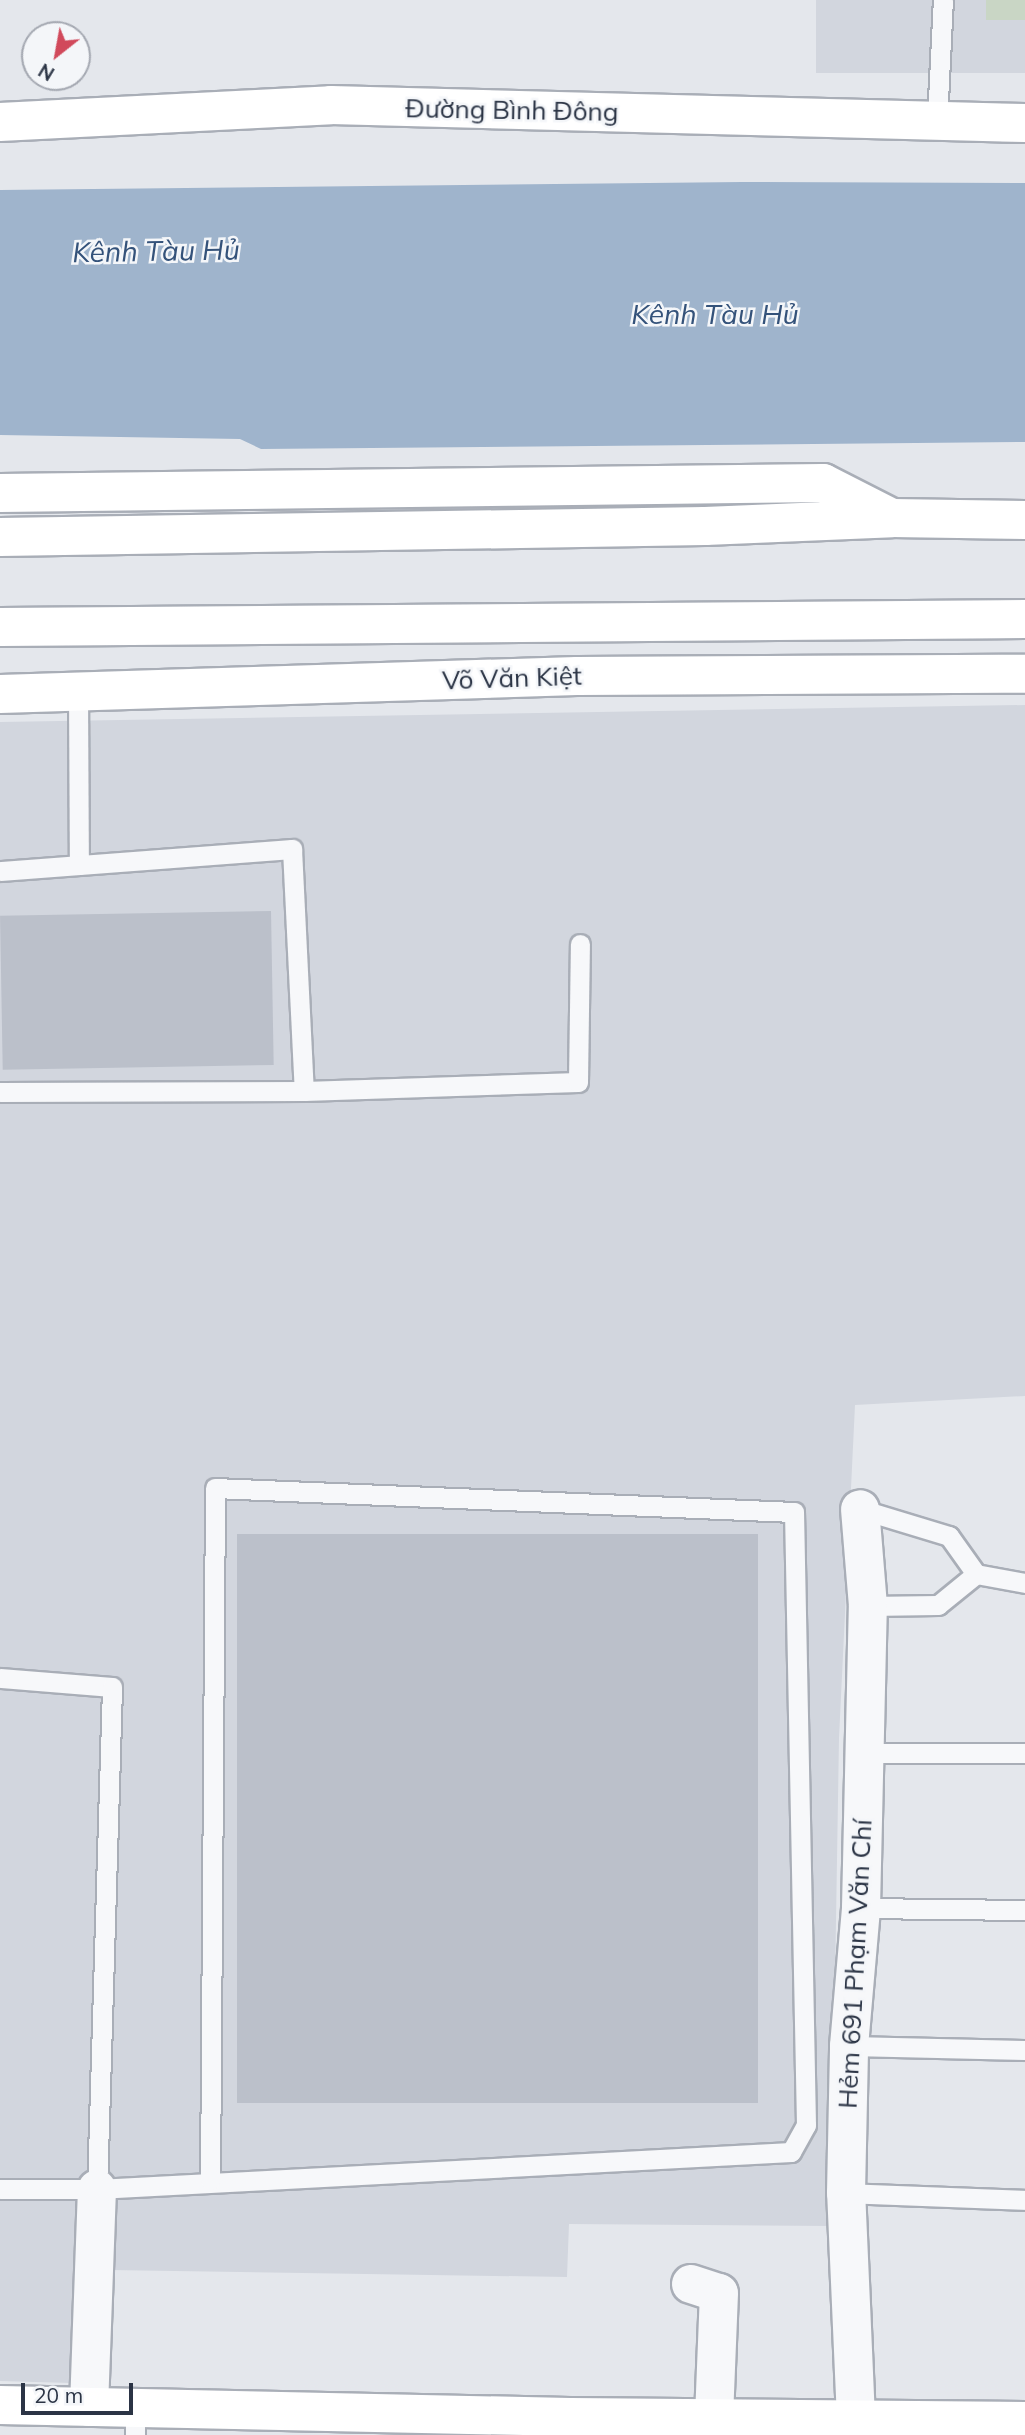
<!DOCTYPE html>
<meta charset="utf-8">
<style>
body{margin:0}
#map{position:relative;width:1025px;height:2435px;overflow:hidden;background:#e4e7ec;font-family:Mulish,sans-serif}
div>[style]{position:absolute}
.built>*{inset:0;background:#d2d6de;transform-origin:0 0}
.green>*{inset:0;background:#c9d6c5;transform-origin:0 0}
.water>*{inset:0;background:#9fb4cc}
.building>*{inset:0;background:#bbc0ca;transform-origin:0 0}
.roads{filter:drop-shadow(2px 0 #a9aeb7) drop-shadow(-2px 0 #a9aeb7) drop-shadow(0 2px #a9aeb7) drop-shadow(0 -2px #a9aeb7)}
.lane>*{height:19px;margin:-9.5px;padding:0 9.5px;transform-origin:9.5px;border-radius:9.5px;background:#f7f8fa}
.street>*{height:38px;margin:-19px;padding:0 19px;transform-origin:19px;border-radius:19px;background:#f7f8fa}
.secondary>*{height:38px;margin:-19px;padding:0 19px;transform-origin:19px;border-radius:19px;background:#fff}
.primary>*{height:38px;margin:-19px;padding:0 19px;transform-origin:19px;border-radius:19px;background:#fff}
.highway>*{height:38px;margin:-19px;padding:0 19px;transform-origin:19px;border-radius:19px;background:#fff}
span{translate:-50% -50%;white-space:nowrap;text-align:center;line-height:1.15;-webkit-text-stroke:5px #f4f6f9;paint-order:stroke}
.street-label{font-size:26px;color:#2b3445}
.water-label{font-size:28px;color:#34527a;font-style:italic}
.north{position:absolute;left:21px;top:21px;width:70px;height:70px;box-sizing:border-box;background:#f4f6f9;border:2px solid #a4a8b1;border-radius:50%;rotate:211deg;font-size:19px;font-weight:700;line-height:28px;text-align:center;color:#2b3445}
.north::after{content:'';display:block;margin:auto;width:24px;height:32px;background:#d1495b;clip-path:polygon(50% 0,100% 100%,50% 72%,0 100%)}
.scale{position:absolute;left:21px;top:2383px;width:112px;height:32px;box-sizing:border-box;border:4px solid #2b3445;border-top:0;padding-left:9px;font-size:21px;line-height:24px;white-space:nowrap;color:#2b3445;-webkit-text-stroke:5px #f4f6f9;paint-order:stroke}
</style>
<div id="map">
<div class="built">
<div style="left:816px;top:0;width:209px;height:73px"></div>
<div style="clip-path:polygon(1025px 705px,1025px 1396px,855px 1405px,839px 1738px,831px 2226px,569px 2224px,567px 2277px,110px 2270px,107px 2384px,0 2381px,0 722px)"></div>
</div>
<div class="green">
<div style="left:986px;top:0;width:39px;height:20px"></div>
</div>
<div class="water">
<div style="clip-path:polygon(742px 182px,1025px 183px,1025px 442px,261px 449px,240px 439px,0 435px,0 190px)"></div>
</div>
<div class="building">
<div style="left:271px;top:911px;width:154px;height:271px;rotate:89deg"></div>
<div style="left:237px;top:1534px;width:521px;height:569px"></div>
</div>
<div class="roads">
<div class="lane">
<div style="left:937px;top:121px;width:121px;rotate:-87.2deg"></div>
<div style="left:78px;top:693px;width:172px;rotate:89.7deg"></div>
<div style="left:0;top:871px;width:293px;rotate:-4.3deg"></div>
<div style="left:292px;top:849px;width:242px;rotate:87.2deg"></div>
<div style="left:0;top:1092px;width:304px;rotate:-0.2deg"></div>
<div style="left:304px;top:1091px;width:274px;rotate:-1.9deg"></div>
<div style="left:578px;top:1082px;width:138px;rotate:-89.2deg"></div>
<div style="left:860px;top:1509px;width:93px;rotate:16.9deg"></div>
<div style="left:949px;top:1536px;width:47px;rotate:54.6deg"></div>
<div style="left:868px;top:1606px;width:70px;rotate:-0.8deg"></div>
<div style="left:938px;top:1605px;width:49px;rotate:-39.2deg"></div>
<div style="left:976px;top:1574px;width:50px;rotate:10.4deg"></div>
<div style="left:0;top:1678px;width:112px;rotate:4.6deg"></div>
<div style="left:112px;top:1687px;width:502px;rotate:91.71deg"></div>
<div style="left:864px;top:1753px;width:161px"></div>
<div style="left:861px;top:1908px;width:164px;rotate:0.7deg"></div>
<div style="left:849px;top:2046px;width:176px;rotate:1.3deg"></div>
<div style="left:0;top:2189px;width:97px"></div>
<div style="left:97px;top:2189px;width:695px;rotate:-3.05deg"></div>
<div style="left:791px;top:2152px;width:31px;rotate:-61deg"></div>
<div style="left:806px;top:2125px;width:613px;rotate:-91.12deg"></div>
<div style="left:794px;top:1512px;width:579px;rotate:-177.63deg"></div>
<div style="left:215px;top:1488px;width:692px;rotate:90.41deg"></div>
<div style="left:846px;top:2193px;width:179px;rotate:2.2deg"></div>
<div style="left:135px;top:2435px;width:27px;rotate:-90deg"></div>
</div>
<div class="street">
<div style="left:691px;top:2284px;width:29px;rotate:18deg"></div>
<div style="left:719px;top:2293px;width:126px;rotate:92.3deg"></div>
<div style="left:89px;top:2407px;width:218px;rotate:-87.9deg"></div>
<div style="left:856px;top:2419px;width:226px;rotate:-92.5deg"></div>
<div style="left:846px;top:2193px;width:147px;rotate:-88.8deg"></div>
<div style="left:849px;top:2046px;width:139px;rotate:-85deg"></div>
<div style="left:861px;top:1908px;width:302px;rotate:-88.7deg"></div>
<div style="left:868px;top:1606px;width:97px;rotate:-94.7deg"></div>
</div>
<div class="secondary">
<div style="left:0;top:122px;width:331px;rotate:-2.9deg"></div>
<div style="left:331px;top:105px;width:694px;rotate:1.49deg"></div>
<div style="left:0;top:2405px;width:570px;rotate:1.21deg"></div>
<div style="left:570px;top:2417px;width:455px;rotate:0.5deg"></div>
</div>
<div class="primary">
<div style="left:0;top:493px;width:823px;rotate:-0.7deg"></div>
<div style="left:823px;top:483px;width:77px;rotate:26.9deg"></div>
<div style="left:0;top:694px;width:577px;rotate:-1.79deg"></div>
<div style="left:577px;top:676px;width:448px;rotate:-0.3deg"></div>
</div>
<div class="highway">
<div style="left:0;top:537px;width:705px;rotate:-0.89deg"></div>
<div style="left:705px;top:526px;width:187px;rotate:-2.4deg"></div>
<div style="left:892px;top:518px;width:133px;rotate:0.9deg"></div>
<div style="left:0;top:627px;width:1025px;rotate:-0.45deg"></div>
</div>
</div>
<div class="street-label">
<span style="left:512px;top:110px;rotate:1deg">Đường Bình Đông</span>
<span style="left:512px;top:678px;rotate:-2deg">Võ Văn Kiệt</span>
<span style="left:855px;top:1964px;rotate:-87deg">Hẻm 691 Phạm Văn Chí</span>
</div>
<div class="water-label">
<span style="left:156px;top:251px;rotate:-1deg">Kênh Tàu Hủ</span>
<span style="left:715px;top:314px">Kênh Tàu Hủ</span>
</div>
<div class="north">N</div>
<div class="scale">20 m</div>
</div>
